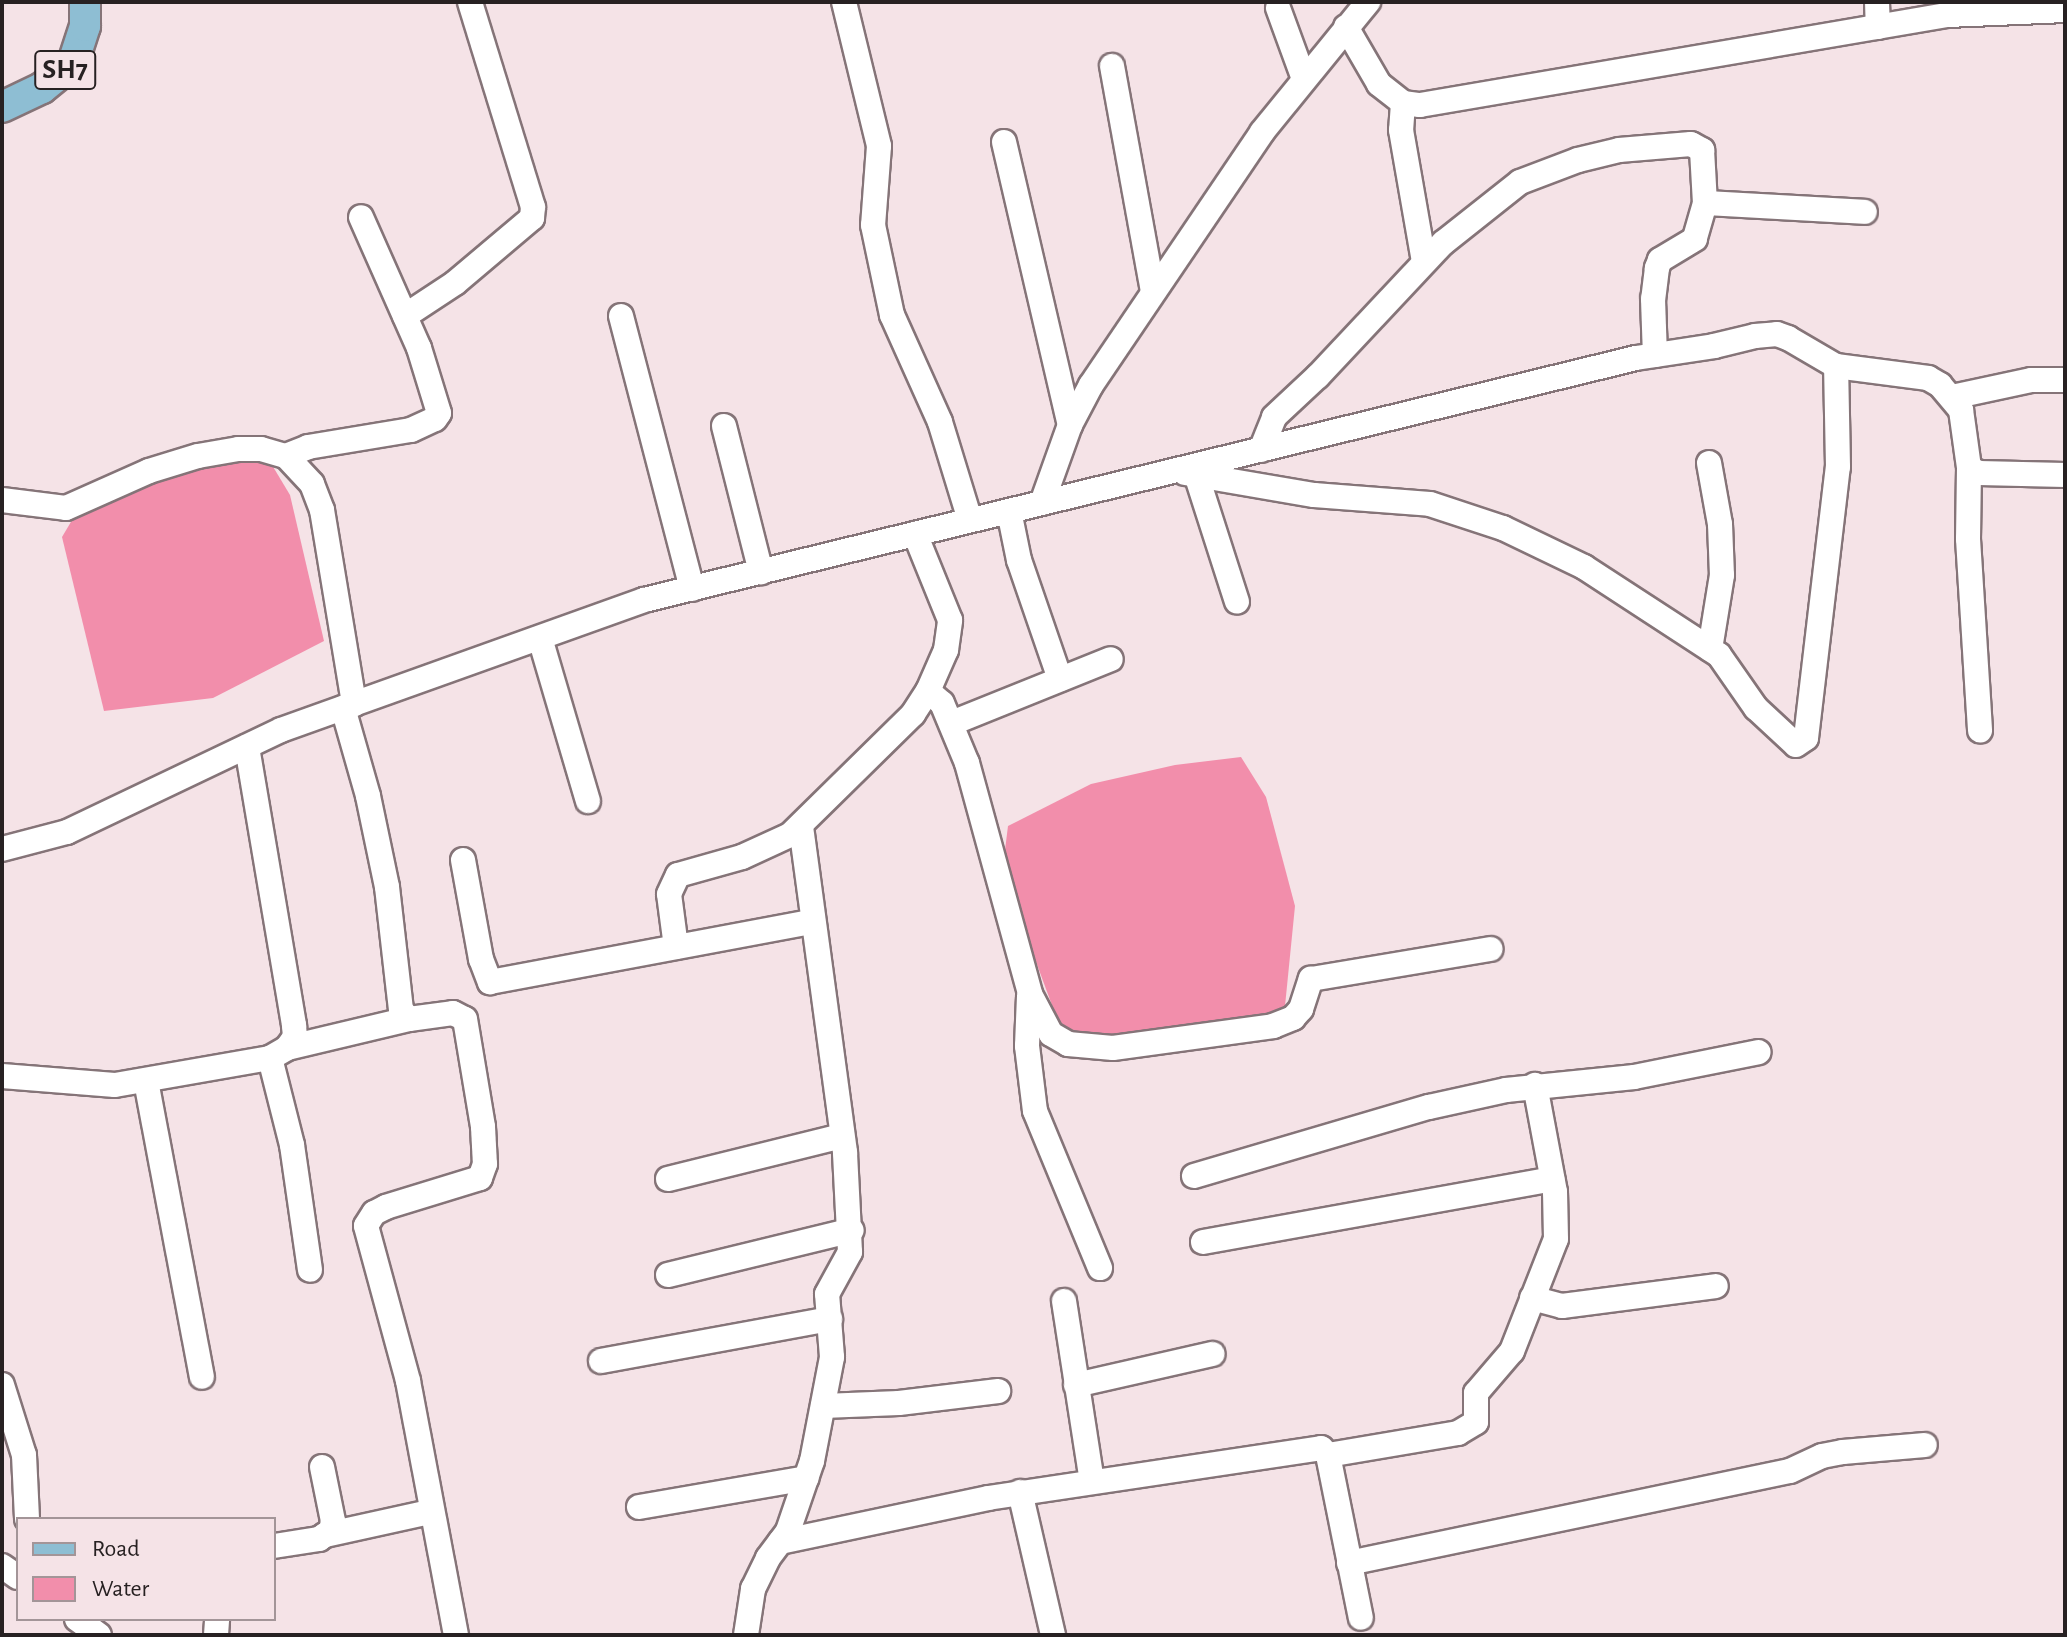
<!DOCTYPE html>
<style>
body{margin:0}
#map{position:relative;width:2067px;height:1637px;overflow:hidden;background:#f5e3e7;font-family:"Alegreya Sans",sans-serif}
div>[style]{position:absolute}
.water>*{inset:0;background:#f28eab}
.roads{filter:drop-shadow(2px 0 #857478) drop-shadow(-2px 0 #857478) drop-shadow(0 2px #857478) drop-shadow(0 -2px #857478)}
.minor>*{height:24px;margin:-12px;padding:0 12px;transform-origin:12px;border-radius:12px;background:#fff}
.major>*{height:30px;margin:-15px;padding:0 15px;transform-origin:15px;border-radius:15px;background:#8ebed3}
span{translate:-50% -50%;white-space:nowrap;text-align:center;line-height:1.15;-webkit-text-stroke:6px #f5e3e7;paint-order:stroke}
.shield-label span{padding:2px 6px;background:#f5e3e7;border:2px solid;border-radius:6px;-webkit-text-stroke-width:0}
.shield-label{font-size:28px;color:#272122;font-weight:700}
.frame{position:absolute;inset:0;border:4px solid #272122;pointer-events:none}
.legend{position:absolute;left:16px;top:1517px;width:260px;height:104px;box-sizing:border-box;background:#f5e3e7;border:2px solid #a39598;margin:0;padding:10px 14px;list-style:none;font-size:24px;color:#272122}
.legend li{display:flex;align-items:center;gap:16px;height:40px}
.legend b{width:40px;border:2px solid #a39598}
</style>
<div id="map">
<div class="water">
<div style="clip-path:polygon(213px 458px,269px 460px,290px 495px,324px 641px,213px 698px,104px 711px,62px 537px,81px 505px)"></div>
<div style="clip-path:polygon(1241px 757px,1266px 797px,1295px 906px,1285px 1006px,1260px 1020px,1127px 1037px,1063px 1035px,1018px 913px,1005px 850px,1008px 826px,1091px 784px,1175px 765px)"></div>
</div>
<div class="roads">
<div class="minor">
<div style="left:844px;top:2px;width:148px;rotate:76.3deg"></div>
<div style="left:879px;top:146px;width:79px;rotate:94.3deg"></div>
<div style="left:873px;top:225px;width:92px;rotate:78.1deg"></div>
<div style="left:892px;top:315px;width:117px;rotate:65.8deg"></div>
<div style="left:940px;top:422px;width:102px;rotate:73deg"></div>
<div style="left:1877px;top:2px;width:25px;rotate:88deg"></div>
<div style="left:1278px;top:8px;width:76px;rotate:69.9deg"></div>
<div style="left:1346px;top:27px;width:66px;rotate:59.9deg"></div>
<div style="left:1379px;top:84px;width:31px;rotate:38deg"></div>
<div style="left:1403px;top:103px;width:17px;rotate:7deg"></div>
<div style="left:1420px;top:105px;width:535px;rotate:-9.69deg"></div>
<div style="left:1947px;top:15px;width:118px;rotate:-2.4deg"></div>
<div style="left:1112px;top:66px;width:229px;rotate:79.7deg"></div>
<div style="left:1403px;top:103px;width:27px;rotate:94deg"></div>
<div style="left:1401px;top:130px;width:134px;rotate:80.1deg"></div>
<div style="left:1004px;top:142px;width:291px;rotate:76.9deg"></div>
<div style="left:1705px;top:203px;width:160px;rotate:3.2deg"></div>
<div style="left:405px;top:316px;width:60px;rotate:-33.4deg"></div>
<div style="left:455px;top:283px;width:101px;rotate:-40.2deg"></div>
<div style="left:532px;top:218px;width:11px;rotate:-85deg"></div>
<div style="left:533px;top:207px;width:214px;rotate:-107.1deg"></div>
<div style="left:621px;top:316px;width:282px;rotate:75.4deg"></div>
<div style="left:1952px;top:397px;width:81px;rotate:-12.1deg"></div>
<div style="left:2031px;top:380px;width:34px"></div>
<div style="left:724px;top:426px;width:151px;rotate:75.8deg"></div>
<div style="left:1261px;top:450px;width:35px;rotate:-68deg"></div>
<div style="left:1274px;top:417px;width:60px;rotate:-43deg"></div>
<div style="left:1318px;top:376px;width:183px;rotate:-46.8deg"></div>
<div style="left:1443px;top:243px;width:98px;rotate:-38.4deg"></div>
<div style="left:1520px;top:182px;width:62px;rotate:-20.8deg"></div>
<div style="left:1578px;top:160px;width:42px;rotate:-13.7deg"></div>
<div style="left:1619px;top:150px;width:72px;rotate:-4.8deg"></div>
<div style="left:1691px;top:144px;width:13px;rotate:29deg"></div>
<div style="left:1702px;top:150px;width:53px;rotate:86.8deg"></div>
<div style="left:1705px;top:203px;width:37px;rotate:106deg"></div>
<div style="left:1695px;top:239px;width:41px;rotate:149deg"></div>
<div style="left:1660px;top:260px;width:9px;rotate:111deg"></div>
<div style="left:1657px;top:268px;width:31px;rotate:97deg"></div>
<div style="left:1653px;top:299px;width:56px;rotate:88deg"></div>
<div style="left:286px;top:456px;width:24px;rotate:-22deg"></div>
<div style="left:308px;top:447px;width:104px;rotate:-9.4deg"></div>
<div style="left:411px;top:430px;width:26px;rotate:-25deg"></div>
<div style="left:435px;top:419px;width:7px;rotate:-56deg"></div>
<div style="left:439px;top:413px;width:68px;rotate:-107.1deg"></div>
<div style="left:419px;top:348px;width:143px;rotate:-113.9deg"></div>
<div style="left:1709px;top:463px;width:62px;rotate:79.8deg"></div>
<div style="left:1720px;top:524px;width:51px;rotate:87.8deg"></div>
<div style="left:1722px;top:575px;width:75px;rotate:99.2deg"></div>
<div style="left:1969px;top:468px;width:71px;rotate:90.8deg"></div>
<div style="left:1968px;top:539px;width:192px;rotate:86.4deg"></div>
<div style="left:1185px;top:473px;width:131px;rotate:9.7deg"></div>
<div style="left:1314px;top:495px;width:116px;rotate:4.4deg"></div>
<div style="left:1430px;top:504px;width:77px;rotate:18.2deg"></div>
<div style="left:1503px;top:528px;width:90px;rotate:25.7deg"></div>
<div style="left:1584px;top:567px;width:161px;rotate:33.1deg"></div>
<div style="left:1719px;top:655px;width:65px;rotate:55.1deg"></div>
<div style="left:1756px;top:708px;width:54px;rotate:42.8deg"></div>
<div style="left:1796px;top:745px;width:12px;rotate:-35deg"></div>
<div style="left:1806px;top:738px;width:273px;rotate:-83.3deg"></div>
<div style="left:1838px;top:467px;width:101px;rotate:-91.1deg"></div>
<div style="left:1196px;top:474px;width:134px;rotate:72.2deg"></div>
<div style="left:2px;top:500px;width:64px;rotate:7.1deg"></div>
<div style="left:66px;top:508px;width:91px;rotate:-24deg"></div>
<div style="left:149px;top:471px;width:51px;rotate:-17deg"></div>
<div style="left:198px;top:456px;width:41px;rotate:-9.9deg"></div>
<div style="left:238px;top:449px;width:23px"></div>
<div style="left:261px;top:449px;width:26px;rotate:16deg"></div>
<div style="left:286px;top:456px;width:38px;rotate:47deg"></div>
<div style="left:312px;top:484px;width:28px;rotate:69deg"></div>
<div style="left:322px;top:510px;width:197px;rotate:80.6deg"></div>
<div style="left:1042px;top:503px;width:83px;rotate:-70.3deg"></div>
<div style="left:1070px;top:425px;width:45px;rotate:-62.3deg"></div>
<div style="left:1091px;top:385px;width:305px;rotate:-55.9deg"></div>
<div style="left:1262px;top:132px;width:168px;rotate:-50.8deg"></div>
<div style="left:1009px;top:511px;width:50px;rotate:78.5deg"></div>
<div style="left:1019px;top:560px;width:126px;rotate:71deg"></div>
<div style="left:540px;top:638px;width:170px;rotate:73.6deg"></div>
<div style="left:928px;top:691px;width:18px;rotate:41deg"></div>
<div style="left:942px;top:703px;width:65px;rotate:67.4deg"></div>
<div style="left:967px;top:763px;width:239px;rotate:74.7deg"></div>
<div style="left:1030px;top:994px;width:45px;rotate:62.3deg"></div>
<div style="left:1051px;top:1034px;width:20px;rotate:30deg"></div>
<div style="left:1068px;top:1044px;width:45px;rotate:5.1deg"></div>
<div style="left:1113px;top:1048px;width:162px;rotate:-7.8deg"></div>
<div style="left:1273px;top:1026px;width:22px;rotate:-22deg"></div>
<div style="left:1293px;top:1018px;width:12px;rotate:-48deg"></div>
<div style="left:1301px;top:1009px;width:32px;rotate:-72deg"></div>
<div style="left:1311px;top:979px;width:182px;rotate:-9.5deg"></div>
<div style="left:343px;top:708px;width:91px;rotate:74.1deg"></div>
<div style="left:368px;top:796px;width:93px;rotate:78.2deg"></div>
<div style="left:387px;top:887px;width:124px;rotate:83.5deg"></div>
<div style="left:401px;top:1010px;width:12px;rotate:48deg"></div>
<div style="left:409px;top:1019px;width:44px;rotate:-7.8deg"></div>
<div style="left:453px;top:1013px;width:13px;rotate:27deg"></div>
<div style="left:465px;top:1019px;width:109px;rotate:80.5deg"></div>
<div style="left:483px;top:1127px;width:37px;rotate:87deg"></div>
<div style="left:485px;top:1164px;width:15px;rotate:110deg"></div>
<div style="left:480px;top:1178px;width:98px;rotate:162.9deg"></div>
<div style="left:386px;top:1207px;width:13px;rotate:153deg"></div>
<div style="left:374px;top:1213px;width:15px;rotate:122deg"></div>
<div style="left:366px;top:1226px;width:161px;rotate:74.8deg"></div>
<div style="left:408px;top:1381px;width:258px;rotate:79.3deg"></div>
<div style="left:952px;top:723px;width:171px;rotate:-21.9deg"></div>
<div style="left:2px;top:849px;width:67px;rotate:-14.7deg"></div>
<div style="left:67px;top:832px;width:237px;rotate:-25.5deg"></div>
<div style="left:281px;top:730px;width:386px;rotate:-19.7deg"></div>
<div style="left:644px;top:600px;width:1021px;rotate:-13.71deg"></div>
<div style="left:1636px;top:358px;width:79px;rotate:-8.7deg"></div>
<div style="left:1714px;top:346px;width:42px;rotate:-13.7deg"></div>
<div style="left:1755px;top:336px;width:22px;rotate:-5deg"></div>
<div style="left:1777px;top:334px;width:12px;rotate:20deg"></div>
<div style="left:1788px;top:338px;width:56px;rotate:30.3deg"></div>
<div style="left:1836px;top:366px;width:93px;rotate:7.4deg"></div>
<div style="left:1928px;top:378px;width:14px;rotate:30deg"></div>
<div style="left:1940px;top:385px;width:33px;rotate:50deg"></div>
<div style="left:1961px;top:410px;width:59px;rotate:82.1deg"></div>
<div style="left:1969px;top:468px;width:11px;rotate:27deg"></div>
<div style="left:1979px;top:473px;width:86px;rotate:1.3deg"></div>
<div style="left:463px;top:860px;width:101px;rotate:79.7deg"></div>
<div style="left:481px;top:959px;width:25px;rotate:69deg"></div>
<div style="left:490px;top:982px;width:328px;rotate:-10.6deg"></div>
<div style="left:676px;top:947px;width:53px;rotate:-97.5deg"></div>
<div style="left:669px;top:894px;width:21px;rotate:-65deg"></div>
<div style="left:678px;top:875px;width:66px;rotate:-15.7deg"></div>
<div style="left:742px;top:857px;width:53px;rotate:-24.6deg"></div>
<div style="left:790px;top:835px;width:173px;rotate:-44.5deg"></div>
<div style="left:913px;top:714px;width:27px;rotate:-57deg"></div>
<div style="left:928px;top:691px;width:45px;rotate:-66.3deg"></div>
<div style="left:946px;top:650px;width:30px;rotate:-82deg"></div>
<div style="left:950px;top:620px;width:93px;rotate:-112.1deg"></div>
<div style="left:1029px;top:996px;width:50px;rotate:92.3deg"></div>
<div style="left:1027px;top:1046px;width:65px;rotate:83deg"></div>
<div style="left:1035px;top:1111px;width:170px;rotate:67.5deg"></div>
<div style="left:287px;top:1048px;width:125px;rotate:-13.4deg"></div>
<div style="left:270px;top:1058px;width:90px;rotate:75.8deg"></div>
<div style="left:292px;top:1145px;width:126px;rotate:81.8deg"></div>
<div style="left:2px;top:1076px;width:113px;rotate:4.6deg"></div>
<div style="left:115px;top:1085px;width:157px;rotate:-9.9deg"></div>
<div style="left:270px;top:1058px;width:20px;rotate:-30deg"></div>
<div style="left:287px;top:1048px;width:14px;rotate:-54deg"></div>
<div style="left:295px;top:1037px;width:12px;rotate:-95deg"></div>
<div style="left:294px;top:1025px;width:282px;rotate:-99.6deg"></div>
<div style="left:146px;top:1081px;width:301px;rotate:79.3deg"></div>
<div style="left:1194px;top:1176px;width:245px;rotate:-16.4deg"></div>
<div style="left:1429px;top:1107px;width:79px;rotate:-12.4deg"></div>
<div style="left:1506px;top:1090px;width:129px;rotate:-5.8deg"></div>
<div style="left:1634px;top:1077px;width:127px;rotate:-11.3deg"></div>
<div style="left:668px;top:1179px;width:179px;rotate:-13.9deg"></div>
<div style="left:1203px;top:1242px;width:355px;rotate:-10.2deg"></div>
<div style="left:668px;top:1275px;width:189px;rotate:-13.7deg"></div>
<div style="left:1532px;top:1298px;width:31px;rotate:15deg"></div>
<div style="left:1562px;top:1306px;width:155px;rotate:-7.4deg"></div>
<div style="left:1064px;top:1301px;width:182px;rotate:81.2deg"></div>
<div style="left:601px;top:1361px;width:233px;rotate:-10.4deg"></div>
<div style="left:2px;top:1385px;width:73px;rotate:72.6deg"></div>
<div style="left:24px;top:1455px;width:64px;rotate:87.3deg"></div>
<div style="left:1076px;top:1385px;width:140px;rotate:-12.8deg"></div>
<div style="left:823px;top:1406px;width:76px;rotate:-2.3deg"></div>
<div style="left:899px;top:1403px;width:100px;rotate:-6.9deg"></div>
<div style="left:1328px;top:1455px;width:132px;rotate:-9.6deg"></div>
<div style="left:1458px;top:1433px;width:21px;rotate:-31deg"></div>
<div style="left:1476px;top:1422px;width:29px;rotate:-90deg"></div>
<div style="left:1476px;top:1393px;width:55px;rotate:-49.4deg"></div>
<div style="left:1512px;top:1351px;width:120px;rotate:-68.6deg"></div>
<div style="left:1556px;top:1239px;width:47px;rotate:-91.2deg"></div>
<div style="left:1555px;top:1192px;width:109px;rotate:-100.6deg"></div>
<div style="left:1020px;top:1492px;width:147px;rotate:77deg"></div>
<div style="left:639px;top:1507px;width:170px;rotate:-9.8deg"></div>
<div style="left:325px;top:1535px;width:107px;rotate:-12.4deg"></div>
<div style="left:780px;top:1542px;width:213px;rotate:-11.9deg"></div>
<div style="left:988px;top:1498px;width:337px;rotate:-8.5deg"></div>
<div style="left:1321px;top:1448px;width:10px;rotate:45deg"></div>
<div style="left:1328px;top:1455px;width:166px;rotate:78.6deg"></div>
<div style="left:274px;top:1546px;width:46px;rotate:-8.8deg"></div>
<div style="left:319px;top:1539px;width:14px;rotate:-34deg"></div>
<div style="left:331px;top:1531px;width:10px;rotate:-79deg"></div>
<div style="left:333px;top:1521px;width:55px;rotate:-101.5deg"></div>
<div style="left:1349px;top:1563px;width:450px;rotate:-11.8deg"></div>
<div style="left:1790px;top:1471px;width:35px;rotate:-25deg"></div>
<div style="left:1822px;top:1456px;width:21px;rotate:-11deg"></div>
<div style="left:1843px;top:1452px;width:82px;rotate:-4.9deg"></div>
<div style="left:2px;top:1566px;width:19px;rotate:35deg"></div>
<div style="left:77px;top:1619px;width:27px;rotate:36deg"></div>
<div style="left:216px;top:1635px;width:16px;rotate:-86deg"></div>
<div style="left:746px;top:1635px;width:47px;rotate:-81.3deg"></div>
<div style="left:753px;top:1589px;width:34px;rotate:-64deg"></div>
<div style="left:768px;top:1558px;width:34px;rotate:-53deg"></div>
<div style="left:788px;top:1531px;width:74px;rotate:-71.1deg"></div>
<div style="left:812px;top:1461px;width:106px;rotate:-79.1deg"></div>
<div style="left:832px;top:1357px;width:63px;rotate:-94.5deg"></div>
<div style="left:827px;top:1294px;width:48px;rotate:-61.3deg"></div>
<div style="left:850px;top:1252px;width:100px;rotate:-92.9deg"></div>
<div style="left:845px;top:1152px;width:329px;rotate:-97.7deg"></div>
</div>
<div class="major">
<div style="left:2px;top:107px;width:44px;rotate:-25.4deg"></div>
<div style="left:42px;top:88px;width:40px;rotate:-39deg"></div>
<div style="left:73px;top:63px;width:39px;rotate:-72deg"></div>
<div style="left:85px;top:26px;width:24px;rotate:-90deg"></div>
</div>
</div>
<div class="shield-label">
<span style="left:65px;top:70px">SH7</span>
</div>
<div class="frame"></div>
<ul class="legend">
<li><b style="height:10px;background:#8ebed3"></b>Road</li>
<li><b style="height:22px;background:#f28eab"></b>Water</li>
</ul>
</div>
